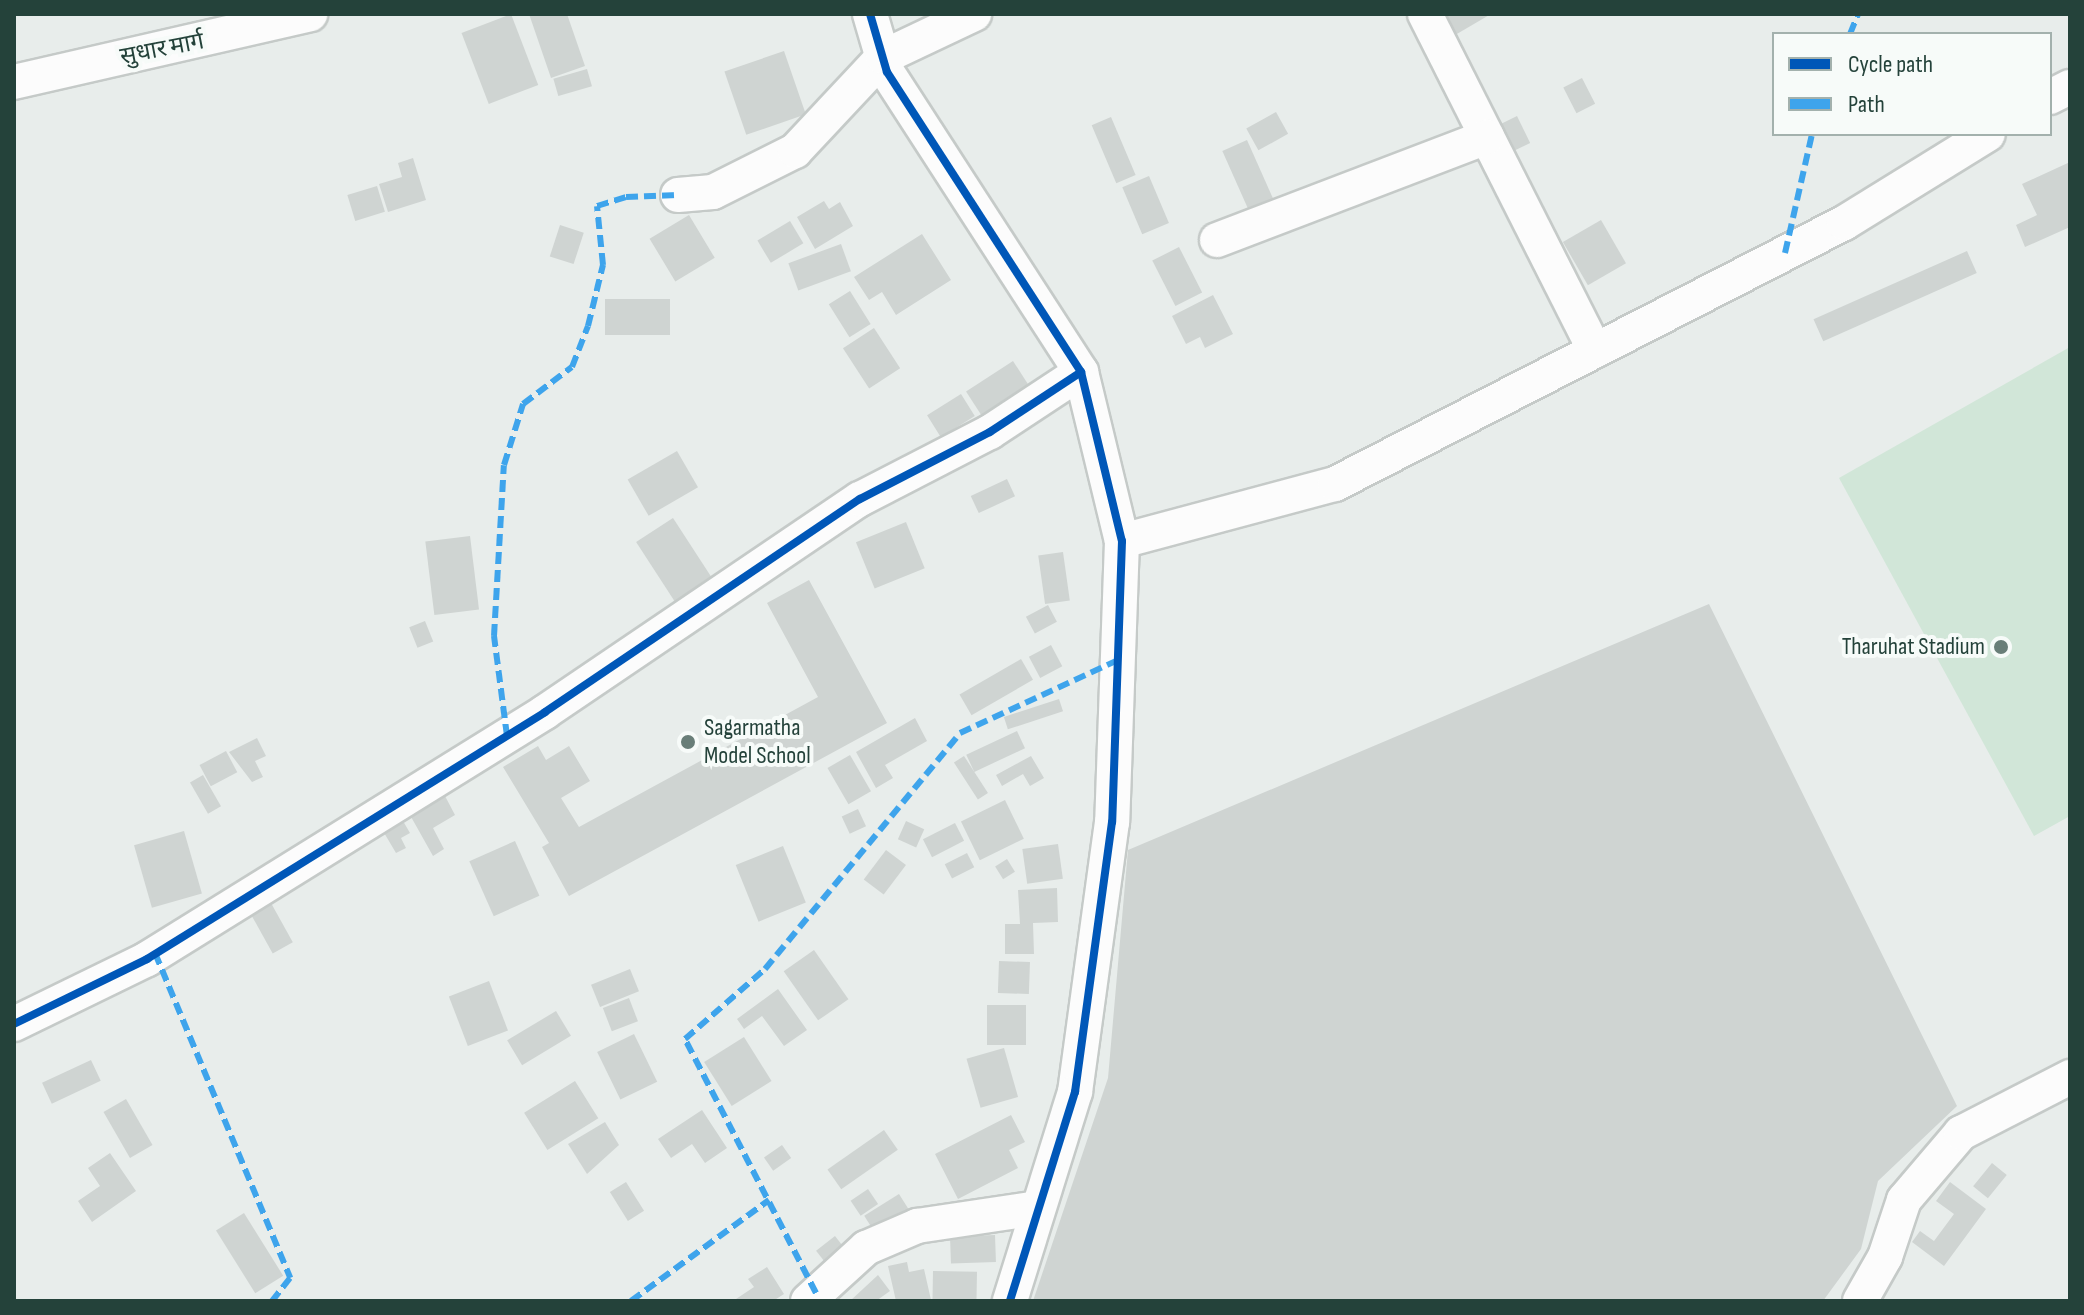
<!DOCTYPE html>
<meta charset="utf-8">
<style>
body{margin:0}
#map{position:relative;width:2084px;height:1315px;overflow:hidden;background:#e8edeb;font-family:"Sofia Sans Condensed","Noto Sans Devanagari",sans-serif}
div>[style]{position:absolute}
.green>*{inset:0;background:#d1e6d8}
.building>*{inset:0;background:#cfd4d2;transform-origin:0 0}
.roads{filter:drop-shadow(2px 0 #c5cac8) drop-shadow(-2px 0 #c5cac8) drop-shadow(0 2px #c5cac8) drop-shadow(0 -2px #c5cac8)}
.street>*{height:34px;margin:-17px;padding:0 17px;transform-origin:17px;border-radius:17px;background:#fcfcfc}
.quiet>*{height:6px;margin-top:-3px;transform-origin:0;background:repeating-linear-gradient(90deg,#3ea4ec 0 12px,transparent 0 18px)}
.cycleway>*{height:8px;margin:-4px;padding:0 4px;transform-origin:4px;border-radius:4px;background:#0057b8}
.dots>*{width:22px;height:22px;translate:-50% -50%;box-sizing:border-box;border:4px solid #f7fbf9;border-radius:50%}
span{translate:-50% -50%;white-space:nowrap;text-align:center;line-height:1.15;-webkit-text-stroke:8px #f7fbf9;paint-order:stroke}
.street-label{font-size:24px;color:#24423a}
.poi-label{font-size:24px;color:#24423a}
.right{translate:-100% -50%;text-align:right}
.left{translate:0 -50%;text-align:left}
.frame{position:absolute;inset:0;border:16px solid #24423a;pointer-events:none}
.legend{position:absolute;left:1772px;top:32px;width:280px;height:104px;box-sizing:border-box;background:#f7fbf9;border:2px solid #a3b1ad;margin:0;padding:10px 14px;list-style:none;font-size:24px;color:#24423a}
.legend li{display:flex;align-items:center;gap:16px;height:40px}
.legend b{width:40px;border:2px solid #a3b1ad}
</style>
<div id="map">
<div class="green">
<div style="clip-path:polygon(2070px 347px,2070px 816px,2034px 836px,1839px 478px)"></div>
</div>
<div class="building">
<div style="left:511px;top:14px;width:76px;height:53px;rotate:69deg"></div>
<div style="clip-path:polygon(529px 14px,567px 14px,585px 66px,551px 78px)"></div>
<div style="clip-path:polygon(1436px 14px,1491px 14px,1450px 38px)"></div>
<div style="left:784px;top:51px;width:67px;height:63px;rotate:71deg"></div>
<div style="left:587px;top:69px;width:18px;height:35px;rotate:74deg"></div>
<div style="left:1582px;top:78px;width:29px;height:21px;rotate:63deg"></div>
<div style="left:1276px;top:112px;width:25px;height:34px;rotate:61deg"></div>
<div style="left:1517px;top:116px;width:30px;height:22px;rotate:64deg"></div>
<div style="left:1111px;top:117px;width:63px;height:21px;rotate:67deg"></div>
<div style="left:1247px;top:140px;width:64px;height:27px;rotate:66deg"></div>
<div style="clip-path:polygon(413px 158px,426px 200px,388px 212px,379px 184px,402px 177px,398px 163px)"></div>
<div style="clip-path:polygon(2070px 162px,2070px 227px,2025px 247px,2016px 225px,2037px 215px,2022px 184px)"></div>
<div style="left:1149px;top:176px;width:51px;height:29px;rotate:67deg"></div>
<div style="left:377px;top:186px;width:27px;height:31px;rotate:73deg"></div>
<div style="clip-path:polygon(824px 201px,829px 209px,840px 202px,853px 226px,815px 249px,797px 217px)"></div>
<div style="left:689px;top:215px;width:50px;height:46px;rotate:59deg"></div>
<div style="left:1601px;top:220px;width:50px;height:44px;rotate:60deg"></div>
<div style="left:790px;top:221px;width:26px;height:38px;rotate:59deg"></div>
<div style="left:560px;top:225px;width:25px;height:33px;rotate:18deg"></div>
<div style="clip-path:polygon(922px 234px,951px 280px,896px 315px,882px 292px,869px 300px,854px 277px)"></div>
<div style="left:841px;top:244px;width:29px;height:56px;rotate:70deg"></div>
<div style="left:1179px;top:247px;width:51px;height:30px;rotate:63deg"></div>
<div style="left:1967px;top:251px;width:24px;height:168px;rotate:66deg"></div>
<div style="left:850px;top:291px;width:39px;height:25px;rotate:58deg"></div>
<div style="clip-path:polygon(1213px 295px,1233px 334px,1205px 348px,1200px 337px,1186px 344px,1172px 316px)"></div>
<div style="left:605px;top:299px;width:65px;height:36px"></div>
<div style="left:874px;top:328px;width:48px;height:37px;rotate:57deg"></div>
<div style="left:1013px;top:361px;width:30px;height:56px;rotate:57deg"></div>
<div style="left:961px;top:394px;width:26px;height:40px;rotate:58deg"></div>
<div style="left:677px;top:451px;width:42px;height:57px;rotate:60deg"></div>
<div style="left:1007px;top:479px;width:19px;height:40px;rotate:65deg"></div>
<div style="left:673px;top:518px;width:71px;height:44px;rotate:57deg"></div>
<div style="left:906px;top:522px;width:50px;height:54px;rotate:68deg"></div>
<div style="left:470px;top:536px;width:74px;height:45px;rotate:83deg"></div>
<div style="left:1063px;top:552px;width:49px;height:25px;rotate:82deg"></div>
<div style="clip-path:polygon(809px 580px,887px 723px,569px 896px,542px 847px,549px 843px,503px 767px,538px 746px,546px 760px,569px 746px,590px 781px,561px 798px,579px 827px,818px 697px,767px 603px)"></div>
<div style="clip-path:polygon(1709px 604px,1957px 1106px,1878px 1181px,1861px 1249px,1823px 1301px,1033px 1301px,1108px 1078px,1128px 850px)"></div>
<div style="left:1048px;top:605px;width:19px;height:25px;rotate:62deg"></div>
<div style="left:425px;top:621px;width:22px;height:17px;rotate:68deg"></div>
<div style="left:1051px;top:645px;width:24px;height:25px;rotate:62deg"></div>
<div style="left:1021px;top:659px;width:24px;height:71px;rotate:60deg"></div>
<div style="left:1059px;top:699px;width:13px;height:58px;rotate:72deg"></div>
<div style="clip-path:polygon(915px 718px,927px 741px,885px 765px,893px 778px,876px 788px,856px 752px)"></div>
<div style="left:1017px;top:731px;width:19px;height:56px;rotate:65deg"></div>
<div style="clip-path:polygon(257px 738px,266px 756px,255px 761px,263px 777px,252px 782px,229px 752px)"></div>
<div style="left:226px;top:751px;width:24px;height:30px;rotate:62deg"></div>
<div style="left:850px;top:755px;width:42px;height:26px;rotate:60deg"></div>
<div style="left:964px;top:756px;width:44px;height:12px;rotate:57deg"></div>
<div style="clip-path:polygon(1031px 756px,1044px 778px,1030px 786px,1023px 774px,1002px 786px,996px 775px)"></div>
<div style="left:203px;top:775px;width:36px;height:15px;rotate:60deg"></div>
<div style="clip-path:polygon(445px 796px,455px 815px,433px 828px,444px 849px,433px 856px,410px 815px)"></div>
<div style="left:1005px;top:800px;width:43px;height:49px;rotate:64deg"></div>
<div style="left:858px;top:809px;width:19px;height:18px;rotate:65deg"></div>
<div style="clip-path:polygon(403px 821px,410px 833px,401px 838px,406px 848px,396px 853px,383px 831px)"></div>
<div style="left:906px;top:821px;width:20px;height:20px;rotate:24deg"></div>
<div style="left:955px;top:823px;width:20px;height:36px;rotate:63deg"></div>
<div style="left:184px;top:831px;width:65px;height:52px;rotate:74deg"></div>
<div style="left:515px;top:841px;width:60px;height:50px;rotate:66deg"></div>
<div style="left:1058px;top:844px;width:35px;height:36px;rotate:82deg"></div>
<div style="left:783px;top:846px;width:61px;height:51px;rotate:68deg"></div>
<div style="left:886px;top:850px;width:25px;height:37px;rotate:37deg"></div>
<div style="left:967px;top:853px;width:16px;height:25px;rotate:63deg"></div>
<div style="left:1007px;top:859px;width:15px;height:14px;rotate:58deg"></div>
<div style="clip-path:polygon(1057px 888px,1058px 922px,1033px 923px,1034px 954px,1005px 954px,1005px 924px,1020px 924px,1018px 890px)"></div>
<div style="left:271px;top:903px;width:45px;height:23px;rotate:61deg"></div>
<div style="left:814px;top:950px;width:60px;height:37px;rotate:55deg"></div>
<div style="left:999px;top:961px;width:31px;height:32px;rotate:2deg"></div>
<div style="left:630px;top:969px;width:24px;height:42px;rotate:68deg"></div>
<div style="left:489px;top:981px;width:53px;height:43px;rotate:69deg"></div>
<div style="clip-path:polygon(778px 989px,807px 1030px,784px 1046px,762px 1016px,744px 1029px,737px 1019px)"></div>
<div style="left:629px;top:998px;width:25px;height:28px;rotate:69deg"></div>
<div style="left:987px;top:1005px;width:39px;height:40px"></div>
<div style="left:556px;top:1011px;width:29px;height:57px;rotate:59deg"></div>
<div style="left:634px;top:1034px;width:53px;height:41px;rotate:64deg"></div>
<div style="left:744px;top:1037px;width:52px;height:47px;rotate:58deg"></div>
<div style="left:1004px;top:1048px;width:51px;height:39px;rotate:74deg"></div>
<div style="left:91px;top:1060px;width:23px;height:54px;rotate:65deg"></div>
<div style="left:575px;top:1081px;width:44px;height:60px;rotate:58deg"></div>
<div style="left:126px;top:1099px;width:53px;height:26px;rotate:60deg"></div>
<div style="clip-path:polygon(702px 1110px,727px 1148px,705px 1163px,692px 1144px,671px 1158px,658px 1139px)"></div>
<div style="clip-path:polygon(1011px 1115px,1025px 1142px,1009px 1150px,1018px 1168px,958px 1199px,935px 1154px)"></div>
<div style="clip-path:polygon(605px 1122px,619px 1145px,587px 1174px,568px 1144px)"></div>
<div style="left:884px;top:1130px;width:24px;height:69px;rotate:55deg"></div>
<div style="left:782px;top:1145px;width:16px;height:22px;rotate:55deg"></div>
<div style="clip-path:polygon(110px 1153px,136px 1191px,92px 1222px,78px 1201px,100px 1186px,88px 1168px)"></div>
<div style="left:1992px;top:1163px;width:19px;height:30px;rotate:39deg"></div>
<div style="left:626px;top:1182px;width:34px;height:19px;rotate:58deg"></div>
<div style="clip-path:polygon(1950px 1182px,1986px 1209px,1944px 1266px,1912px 1242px,1920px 1231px,1934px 1241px,1954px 1214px,1936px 1201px)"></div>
<div style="left:868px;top:1189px;width:18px;height:21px;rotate:56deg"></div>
<div style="left:899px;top:1194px;width:19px;height:41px;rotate:58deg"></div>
<div style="left:244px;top:1213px;width:74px;height:33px;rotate:58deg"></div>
<div style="left:995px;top:1235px;width:27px;height:45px;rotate:88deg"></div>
<div style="left:835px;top:1236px;width:18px;height:24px;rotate:52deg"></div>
<div style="clip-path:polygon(907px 1262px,909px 1272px,924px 1269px,931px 1300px,896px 1301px,888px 1266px)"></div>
<div style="clip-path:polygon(767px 1267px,784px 1294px,773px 1301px,733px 1301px,754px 1287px,748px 1279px)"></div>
<div style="left:933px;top:1271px;width:44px;height:30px;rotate:1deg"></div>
<div style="clip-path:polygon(878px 1275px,890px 1291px,876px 1301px,850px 1301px)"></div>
</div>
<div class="roads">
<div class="street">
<div style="left:870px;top:14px;width:60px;rotate:73.7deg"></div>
<div style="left:887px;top:72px;width:357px;rotate:57.1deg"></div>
<div style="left:1081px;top:372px;width:174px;rotate:76.4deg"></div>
<div style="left:1122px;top:541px;width:281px;rotate:92deg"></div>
<div style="left:1112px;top:822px;width:273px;rotate:97.8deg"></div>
<div style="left:1075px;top:1092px;width:219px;rotate:107.3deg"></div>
<div style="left:1425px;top:14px;width:377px;rotate:63.2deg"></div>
<div style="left:14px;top:82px;width:304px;rotate:-12.9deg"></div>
<div style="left:2050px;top:97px;width:22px;rotate:-27deg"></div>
<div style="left:678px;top:195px;width:35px;rotate:-5deg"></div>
<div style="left:713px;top:192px;width:92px;rotate:-26.6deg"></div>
<div style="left:795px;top:151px;width:129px;rotate:-46.9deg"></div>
<div style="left:883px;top:57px;width:101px;rotate:-25.3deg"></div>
<div style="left:1217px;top:240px;width:289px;rotate:-20.9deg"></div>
<div style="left:1122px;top:541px;width:220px;rotate:-15deg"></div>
<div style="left:1335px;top:484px;width:572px;rotate:-27.15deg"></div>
<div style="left:1844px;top:223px;width:169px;rotate:-31.7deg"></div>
<div style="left:14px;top:1024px;width:148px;rotate:-26deg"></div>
<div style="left:147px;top:959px;width:468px;rotate:-31.8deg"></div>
<div style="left:545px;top:712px;width:380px;rotate:-34.1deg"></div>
<div style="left:860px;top:499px;width:146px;rotate:-27.3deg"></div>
<div style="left:990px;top:432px;width:109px;rotate:-33.4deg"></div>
<div style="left:808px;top:1301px;width:79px;rotate:-42.4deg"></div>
<div style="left:866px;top:1248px;width:56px;rotate:-23.3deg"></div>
<div style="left:917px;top:1226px;width:122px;rotate:-8.5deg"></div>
<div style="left:1860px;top:1301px;width:51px;rotate:-60.4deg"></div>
<div style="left:1885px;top:1257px;width:60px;rotate:-71.6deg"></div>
<div style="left:1904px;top:1200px;width:88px;rotate:-49.6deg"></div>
<div style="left:1961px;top:1133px;width:123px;rotate:-27.2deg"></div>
</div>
</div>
<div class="quiet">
<div style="left:1850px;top:34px;width:22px;rotate:-68deg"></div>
<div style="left:1785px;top:253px;width:122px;rotate:-77.2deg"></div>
<div style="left:507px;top:736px;width:101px;rotate:-97.4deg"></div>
<div style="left:494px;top:636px;width:171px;rotate:-86.7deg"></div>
<div style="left:504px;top:465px;width:64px;rotate:-72.7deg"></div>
<div style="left:523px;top:404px;width:61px;rotate:-37.1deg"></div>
<div style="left:572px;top:367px;width:44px;rotate:-68.7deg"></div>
<div style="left:588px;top:326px;width:63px;rotate:-76.2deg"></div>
<div style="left:603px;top:265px;width:59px;rotate:-95.8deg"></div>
<div style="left:597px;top:206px;width:30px;rotate:-17deg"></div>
<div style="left:626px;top:197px;width:52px;rotate:-2.2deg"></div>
<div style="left:155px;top:953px;width:352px;rotate:67.4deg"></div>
<div style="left:290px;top:1278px;width:29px;rotate:128deg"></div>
<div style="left:816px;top:1293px;width:286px;rotate:-117.3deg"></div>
<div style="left:685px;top:1039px;width:106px;rotate:-41.2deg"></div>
<div style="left:765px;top:969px;width:306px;rotate:-50.4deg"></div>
<div style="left:960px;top:733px;width:172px;rotate:-24.8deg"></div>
<div style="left:631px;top:1301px;width:171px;rotate:-36.2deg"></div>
</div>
<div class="cycleway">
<div style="left:870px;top:14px;width:60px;rotate:73.7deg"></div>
<div style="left:887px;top:72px;width:357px;rotate:57.1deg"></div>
<div style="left:1081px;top:372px;width:174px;rotate:76.4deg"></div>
<div style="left:1122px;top:541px;width:281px;rotate:92deg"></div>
<div style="left:1112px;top:822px;width:273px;rotate:97.8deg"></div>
<div style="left:1075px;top:1092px;width:219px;rotate:107.3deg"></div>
<div style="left:14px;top:1024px;width:148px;rotate:-26deg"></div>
<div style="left:147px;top:959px;width:468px;rotate:-31.8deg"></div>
<div style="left:545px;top:712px;width:380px;rotate:-34.1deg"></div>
<div style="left:860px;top:499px;width:146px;rotate:-27.3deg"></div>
<div style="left:990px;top:432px;width:109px;rotate:-33.4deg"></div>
</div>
<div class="dots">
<div style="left:2001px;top:647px;background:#697e78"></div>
<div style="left:688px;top:742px;background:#697e78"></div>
</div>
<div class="street-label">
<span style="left:162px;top:49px;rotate:-11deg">सुधार मार्ग</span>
</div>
<div class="poi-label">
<span class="right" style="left:1985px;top:647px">Tharuhat Stadium</span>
<span class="left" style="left:704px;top:742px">Sagarmatha<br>Model School</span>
</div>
<div class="frame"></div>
<ul class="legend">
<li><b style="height:10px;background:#0057b8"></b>Cycle path</li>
<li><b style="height:10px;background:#3ea4ec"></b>Path</li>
</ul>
</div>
